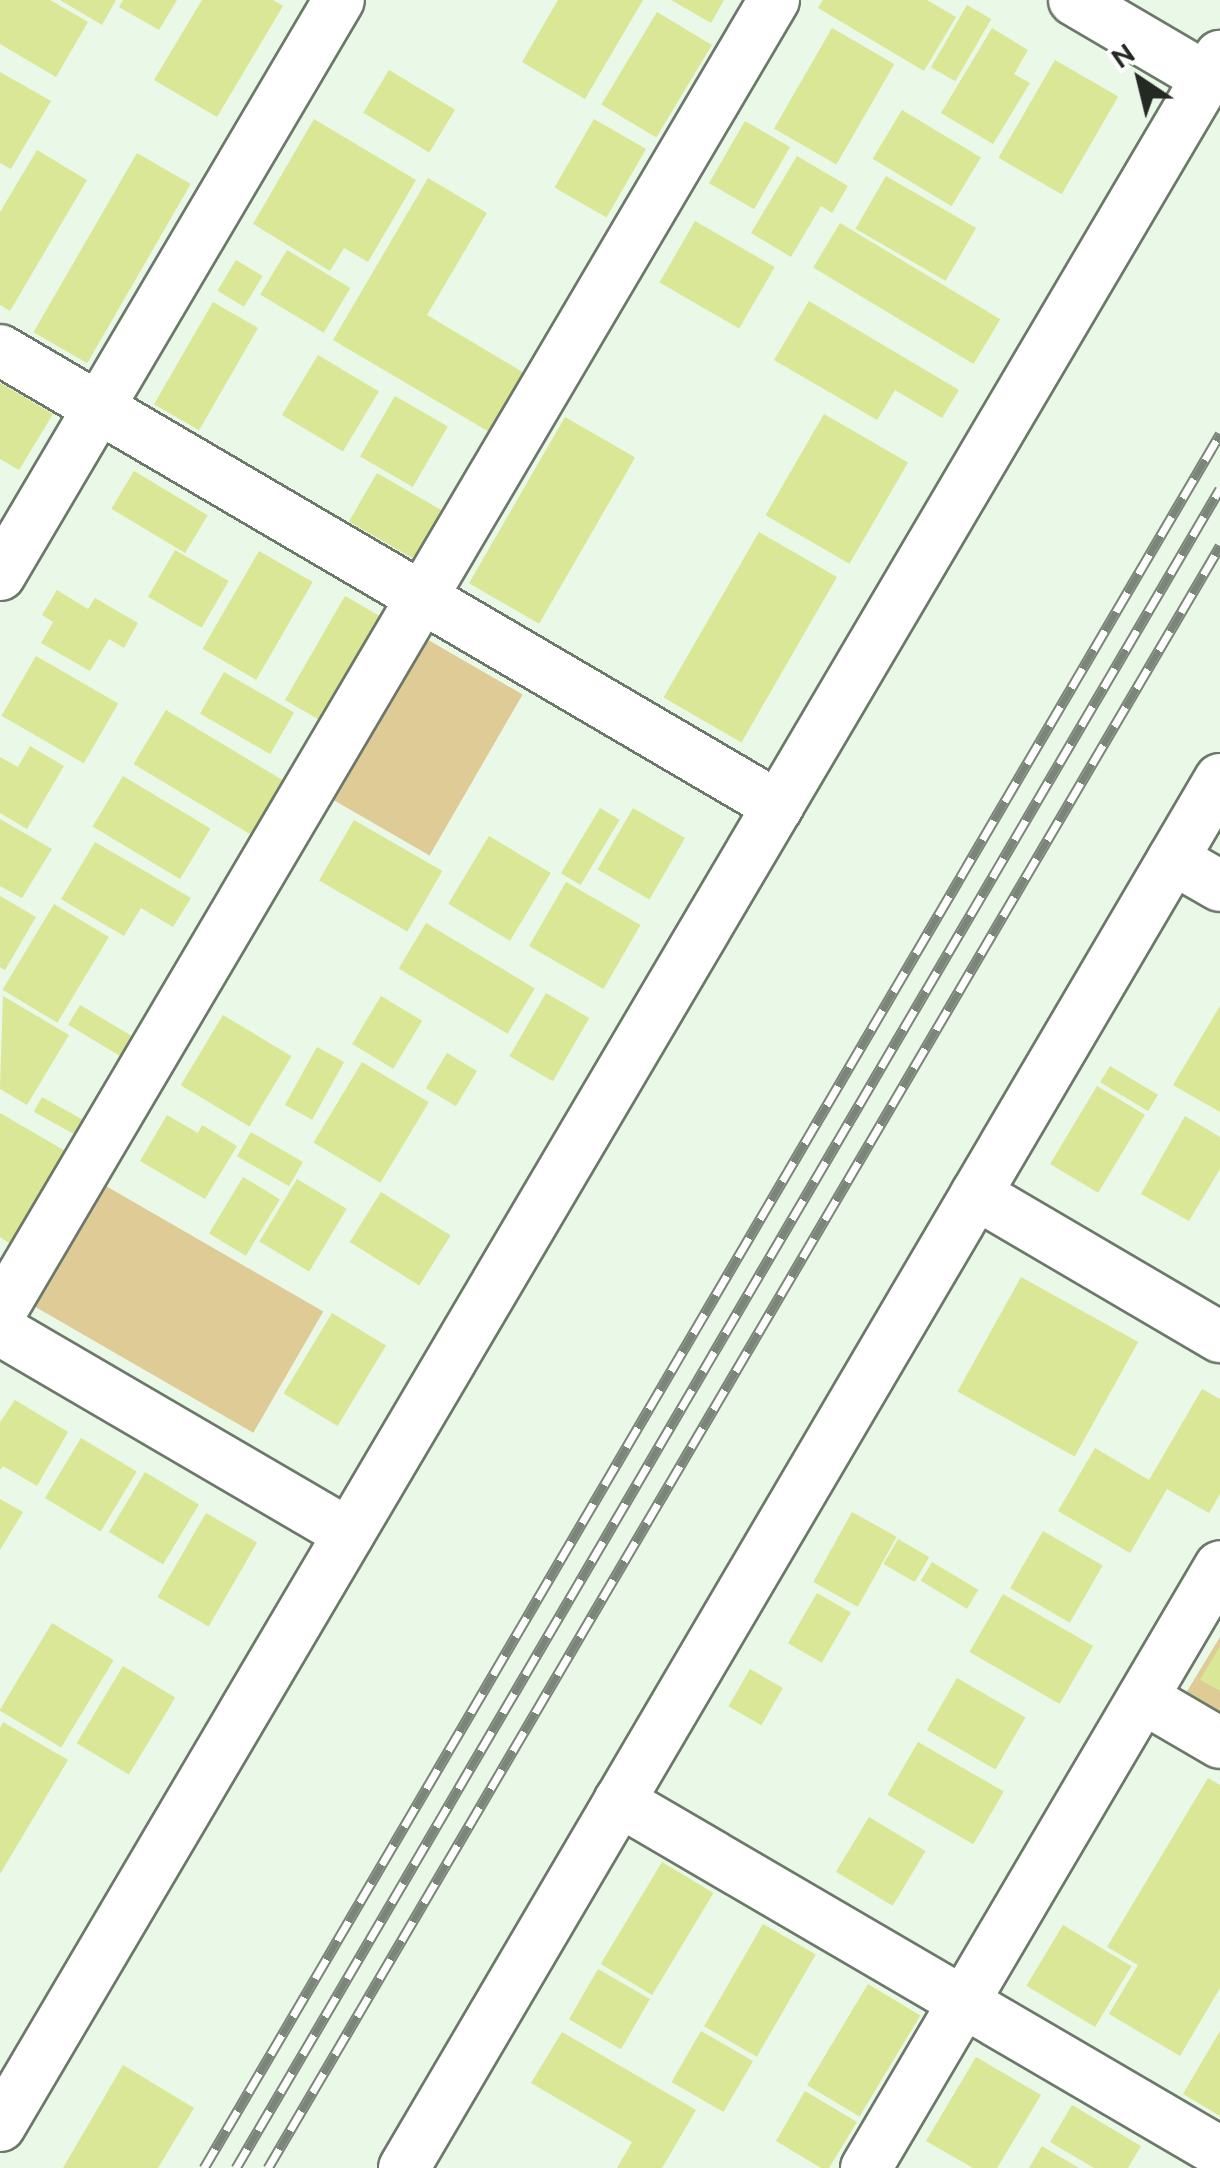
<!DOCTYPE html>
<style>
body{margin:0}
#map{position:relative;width:1220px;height:2168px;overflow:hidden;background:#eaf8e8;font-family:Ubuntu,sans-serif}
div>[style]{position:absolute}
.green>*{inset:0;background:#decb96;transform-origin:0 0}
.building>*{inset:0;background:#d9e796;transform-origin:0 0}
.roads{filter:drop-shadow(2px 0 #6c786a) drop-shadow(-2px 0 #6c786a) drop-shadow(0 2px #6c786a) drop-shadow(0 -2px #6c786a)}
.minor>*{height:50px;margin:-25px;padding:0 25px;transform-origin:25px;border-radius:25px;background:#fff}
.rail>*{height:11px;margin-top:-5.5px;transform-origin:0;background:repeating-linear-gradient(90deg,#fff 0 22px,#7c857a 0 44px);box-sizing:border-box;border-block:2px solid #7c857a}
span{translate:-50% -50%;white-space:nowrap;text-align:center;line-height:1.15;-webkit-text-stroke:10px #fff;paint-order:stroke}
.north{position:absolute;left:1090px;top:30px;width:100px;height:100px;-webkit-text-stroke:8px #fff;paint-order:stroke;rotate:325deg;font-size:28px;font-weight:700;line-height:40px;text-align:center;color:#242923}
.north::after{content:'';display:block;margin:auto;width:35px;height:45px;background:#242923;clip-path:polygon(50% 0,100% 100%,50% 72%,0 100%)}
</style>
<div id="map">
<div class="green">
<div style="left:423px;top:637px;width:115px;height:186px;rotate:30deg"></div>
<div style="left:99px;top:1182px;width:259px;height:140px;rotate:30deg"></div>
<div style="clip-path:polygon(1220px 1637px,1220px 1713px,1186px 1693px)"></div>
</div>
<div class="building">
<div style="clip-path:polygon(0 0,50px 0,88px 22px,56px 77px,0 44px)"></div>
<div style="clip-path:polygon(60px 0,116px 0,102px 25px)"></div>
<div style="clip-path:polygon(123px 0,177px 0,159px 30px,119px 7px)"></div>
<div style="clip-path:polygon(202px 0,273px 0,283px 6px,217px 117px,154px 80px)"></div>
<div style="clip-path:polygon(558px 0,643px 0,585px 99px,522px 62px)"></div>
<div style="clip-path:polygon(671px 0,724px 0,711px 23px)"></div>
<div style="clip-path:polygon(823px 0,927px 0,956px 17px,924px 71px,818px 8px)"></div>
<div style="left:967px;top:5px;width:28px;height:72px;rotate:30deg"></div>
<div style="left:657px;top:12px;width:64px;height:108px;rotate:31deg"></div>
<div style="left:832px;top:28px;width:72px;height:116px;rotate:30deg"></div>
<div style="clip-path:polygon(992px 28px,1028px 50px,1014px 74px,1030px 83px,993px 144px,941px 113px)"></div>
<div style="left:1055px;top:60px;width:73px;height:113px;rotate:30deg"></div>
<div style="left:389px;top:70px;width:77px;height:50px;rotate:31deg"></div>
<div style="clip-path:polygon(0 72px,51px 101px,11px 169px,0 163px)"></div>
<div style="left:902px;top:110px;width:92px;height:57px;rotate:31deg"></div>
<div style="clip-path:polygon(314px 119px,416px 180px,368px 262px,344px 248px,330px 271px,253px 224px)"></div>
<div style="left:594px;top:119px;width:60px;height:79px;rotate:30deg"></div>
<div style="left:745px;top:121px;width:52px;height:72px;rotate:30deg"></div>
<div style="clip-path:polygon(37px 150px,87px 180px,10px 311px,0 305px,0 212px)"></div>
<div style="left:137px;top:153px;width:62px;height:207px;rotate:30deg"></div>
<div style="clip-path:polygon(797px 156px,848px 186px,832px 213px,821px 206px,791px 257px,751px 233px)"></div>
<div style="left:886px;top:176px;width:104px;height:61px;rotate:30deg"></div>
<div style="clip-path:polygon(428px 178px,487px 213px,427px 315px,526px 374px,491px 433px,333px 340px)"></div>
<div style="left:695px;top:221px;width:92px;height:71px;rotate:30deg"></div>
<div style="left:840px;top:223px;width:187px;height:52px;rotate:31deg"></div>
<div style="left:287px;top:250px;width:74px;height:52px;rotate:31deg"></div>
<div style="left:236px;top:260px;width:31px;height:36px;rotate:31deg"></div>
<div style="clip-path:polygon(809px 301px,959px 390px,942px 418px,895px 390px,877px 420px,774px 360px)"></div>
<div style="left:213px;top:302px;width:52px;height:118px;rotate:30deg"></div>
<div style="left:318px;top:355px;width:71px;height:70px;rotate:31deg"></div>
<div style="clip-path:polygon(0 383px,53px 414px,19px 470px,0 459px)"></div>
<div style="left:395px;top:396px;width:61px;height:70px;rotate:30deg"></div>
<div style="left:824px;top:414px;width:97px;height:117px;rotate:30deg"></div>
<div style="left:565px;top:417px;width:81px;height:192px;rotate:30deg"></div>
<div style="left:134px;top:471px;width:86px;height:44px;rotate:31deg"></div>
<div style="left:377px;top:473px;width:81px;height:56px;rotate:30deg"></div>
<div style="left:759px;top:532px;width:90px;height:191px;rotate:30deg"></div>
<div style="left:175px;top:550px;width:62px;height:54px;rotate:30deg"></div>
<div style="left:259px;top:551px;width:62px;height:113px;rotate:30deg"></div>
<div style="clip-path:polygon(57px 590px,88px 609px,95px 598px,138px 623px,124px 648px,109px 639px,90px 671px,41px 643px,53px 622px,42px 615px)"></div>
<div style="left:345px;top:596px;width:48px;height:120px;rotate:30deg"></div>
<div style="left:36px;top:656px;width:95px;height:69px;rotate:30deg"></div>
<div style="left:224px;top:672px;width:81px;height:48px;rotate:30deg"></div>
<div style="left:166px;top:710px;width:142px;height:63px;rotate:31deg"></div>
<div style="clip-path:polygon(30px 746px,64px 766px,27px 829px,0 813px,0 757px,18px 767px)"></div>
<div style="left:123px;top:776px;width:102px;height:59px;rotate:31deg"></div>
<div style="left:600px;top:808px;width:23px;height:76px;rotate:31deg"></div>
<div style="left:633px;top:808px;width:60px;height:71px;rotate:30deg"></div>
<div style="clip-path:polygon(0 819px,52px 849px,22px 898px,0 886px)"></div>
<div style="left:354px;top:820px;width:102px;height:70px;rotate:30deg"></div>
<div style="left:489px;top:836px;width:72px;height:79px;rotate:31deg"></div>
<div style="clip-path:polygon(95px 842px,191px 898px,173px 927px,141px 908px,124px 936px,61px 899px)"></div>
<div style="left:566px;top:882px;width:86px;height:74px;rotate:30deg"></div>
<div style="clip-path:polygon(0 896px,36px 917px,5px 970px,0 967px)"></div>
<div style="left:54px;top:904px;width:64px;height:100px;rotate:31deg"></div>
<div style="left:426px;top:923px;width:127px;height:53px;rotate:31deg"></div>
<div style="left:546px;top:993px;width:50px;height:73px;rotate:30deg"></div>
<div style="clip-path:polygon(3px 996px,69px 1035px,27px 1105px,0 1089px)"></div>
<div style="left:381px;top:996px;width:48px;height:56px;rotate:31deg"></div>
<div style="left:80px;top:1005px;width:65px;height:23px;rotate:31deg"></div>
<div style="clip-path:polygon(1220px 1006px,1220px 1112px,1173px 1085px)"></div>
<div style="left:223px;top:1015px;width:80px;height:82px;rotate:31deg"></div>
<div style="left:317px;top:1047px;width:31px;height:66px;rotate:29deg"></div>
<div style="left:447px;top:1053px;width:35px;height:41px;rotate:31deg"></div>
<div style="left:362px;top:1062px;width:78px;height:94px;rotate:31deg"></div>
<div style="left:1110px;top:1066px;width:56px;height:19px;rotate:31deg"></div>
<div style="left:1097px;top:1086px;width:56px;height:91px;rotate:31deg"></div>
<div style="left:42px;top:1097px;width:53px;height:17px;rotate:29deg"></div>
<div style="clip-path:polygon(0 1113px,67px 1152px,12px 1245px,0 1237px)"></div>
<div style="clip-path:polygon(167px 1115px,198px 1133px,202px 1125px,237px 1146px,205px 1199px,140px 1161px)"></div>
<div style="clip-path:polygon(1185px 1116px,1220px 1137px,1220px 1169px,1189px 1221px,1141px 1194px)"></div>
<div style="left:251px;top:1132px;width:60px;height:28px;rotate:30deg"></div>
<div style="left:243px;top:1177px;width:43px;height:66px;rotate:31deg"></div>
<div style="left:297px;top:1179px;width:58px;height:73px;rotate:31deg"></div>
<div style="left:381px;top:1192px;width:82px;height:59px;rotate:32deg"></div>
<div style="left:1021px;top:1277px;width:134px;height:131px;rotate:29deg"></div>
<div style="left:332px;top:1313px;width:63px;height:94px;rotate:31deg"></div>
<div style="clip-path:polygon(1202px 1389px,1220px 1399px,1220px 1494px,1209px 1513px,1167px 1489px,1130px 1553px,1058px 1511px,1095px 1448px,1149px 1480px)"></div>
<div style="clip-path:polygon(15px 1400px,68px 1432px,37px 1486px,3px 1466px,0 1470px,0 1422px)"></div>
<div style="left:81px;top:1438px;width:65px;height:70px;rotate:31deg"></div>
<div style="left:145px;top:1472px;width:63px;height:70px;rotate:31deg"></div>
<div style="clip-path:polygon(0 1499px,23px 1512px,0 1550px)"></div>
<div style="left:852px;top:1512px;width:51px;height:80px;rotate:29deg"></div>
<div style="left:206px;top:1513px;width:59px;height:97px;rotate:30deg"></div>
<div style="left:1043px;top:1531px;width:69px;height:66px;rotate:30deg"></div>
<div style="left:898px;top:1539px;width:36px;height:29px;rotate:30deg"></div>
<div style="left:932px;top:1562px;width:54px;height:22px;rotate:31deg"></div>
<div style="left:817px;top:1593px;width:39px;height:58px;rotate:30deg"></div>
<div style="left:1003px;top:1594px;width:104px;height:67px;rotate:30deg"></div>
<div style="left:52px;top:1623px;width:72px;height:102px;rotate:31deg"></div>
<div style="clip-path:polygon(1220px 1646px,1220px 1691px,1200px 1680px)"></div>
<div style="left:123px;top:1666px;width:61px;height:90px;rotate:31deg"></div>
<div style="left:750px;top:1669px;width:38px;height:43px;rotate:30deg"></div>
<div style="left:957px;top:1678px;width:79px;height:60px;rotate:30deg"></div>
<div style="clip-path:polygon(3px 1722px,68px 1760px,0 1874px,0 1728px)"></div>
<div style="left:918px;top:1742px;width:99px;height:61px;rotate:30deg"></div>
<div style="clip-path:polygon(1208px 1778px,1220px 1785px,1220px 1988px,1180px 2056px,1109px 2014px,1138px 1965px,1107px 1947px)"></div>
<div style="left:869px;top:1817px;width:66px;height:64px;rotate:31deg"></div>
<div style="left:662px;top:1862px;width:60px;height:119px;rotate:31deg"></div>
<div style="left:763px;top:1924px;width:61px;height:118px;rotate:30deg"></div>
<div style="left:1063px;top:1925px;width:80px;height:71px;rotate:31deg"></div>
<div style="left:598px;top:1969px;width:60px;height:58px;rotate:30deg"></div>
<div style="left:868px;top:1984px;width:61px;height:118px;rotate:31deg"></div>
<div style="left:701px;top:2031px;width:60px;height:59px;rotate:30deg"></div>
<div style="clip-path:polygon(1220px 2031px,1220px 2116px,1183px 2094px)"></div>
<div style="clip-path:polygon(562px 2032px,696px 2110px,662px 2168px,617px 2168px,632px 2142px,531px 2083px)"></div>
<div style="clip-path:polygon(976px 2057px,1041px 2095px,997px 2168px,973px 2168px,926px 2141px)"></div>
<div style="clip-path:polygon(123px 2065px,194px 2108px,158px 2168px,63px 2168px)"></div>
<div style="clip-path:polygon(805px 2091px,857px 2122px,829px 2168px,821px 2168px,776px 2141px)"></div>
<div style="clip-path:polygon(1072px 2105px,1141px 2146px,1128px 2168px,1094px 2168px,1050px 2142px)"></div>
<div style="clip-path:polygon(1042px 2146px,1079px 2168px,1029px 2168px)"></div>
</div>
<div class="roads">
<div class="minor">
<div style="left:1074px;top:0;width:154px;rotate:30.4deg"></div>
<div style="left:0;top:350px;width:902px;rotate:30.38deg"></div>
<div style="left:0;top:575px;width:667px;rotate:-59.48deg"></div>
<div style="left:1173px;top:859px;width:54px;rotate:29.9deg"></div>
<div style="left:976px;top:1194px;width:283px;rotate:30.4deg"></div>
<div style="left:0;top:1313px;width:1524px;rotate:-59.48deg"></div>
<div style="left:0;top:1330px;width:404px;rotate:30.3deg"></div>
<div style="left:1143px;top:1698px;width:89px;rotate:30.3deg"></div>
<div style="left:619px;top:1801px;width:696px;rotate:30.29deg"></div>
<div style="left:0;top:2126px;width:2403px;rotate:-59.49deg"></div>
<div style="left:404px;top:2168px;width:1611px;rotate:-59.57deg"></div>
<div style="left:866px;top:2168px;width:698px;rotate:-59.54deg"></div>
</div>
</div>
<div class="rail">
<div style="left:204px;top:2168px;width:2010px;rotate:-59.63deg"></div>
<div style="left:236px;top:2168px;width:1946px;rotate:-59.63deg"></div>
<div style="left:268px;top:2168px;width:1881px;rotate:-59.59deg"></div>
</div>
<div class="north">N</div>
</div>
